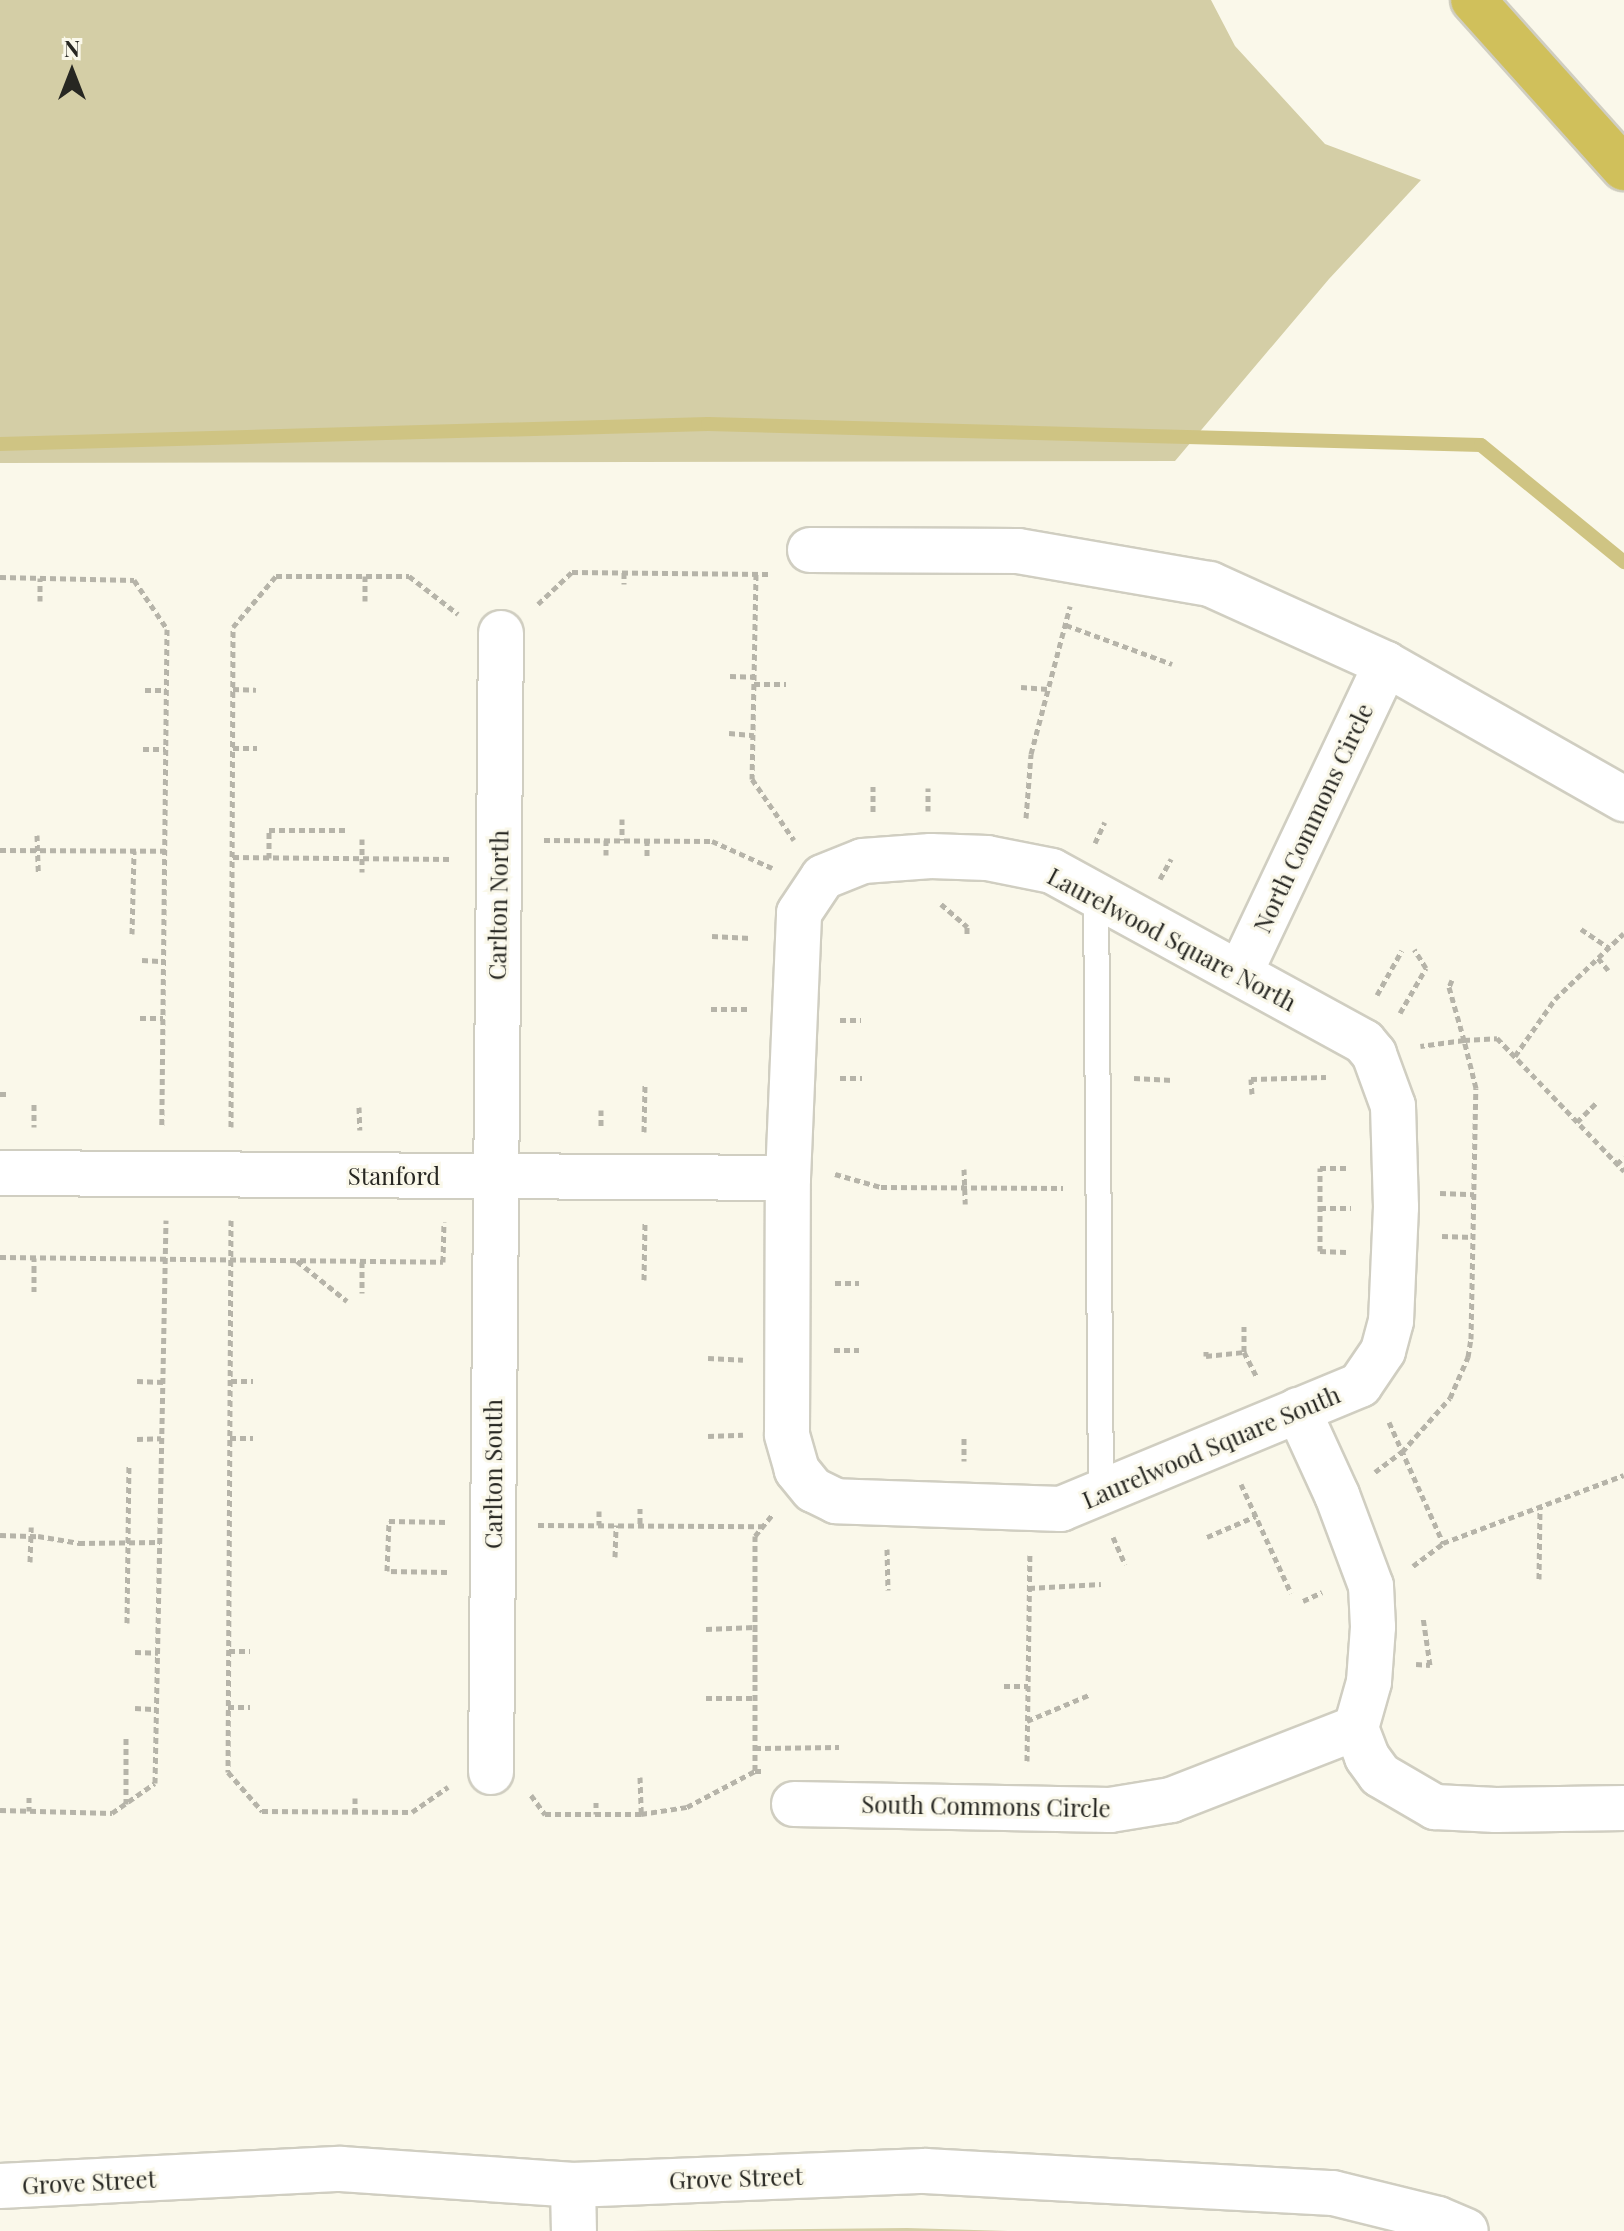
<!DOCTYPE html>
<style>
body{margin:0}
#map{position:relative;width:1624px;height:2231px;overflow:hidden;background:#faf8ea;font-family:"Playfair Display",serif}
div>[style]{position:absolute}
.green>*{inset:0;background:#d4cea6}
.stream>*{height:14px;margin:-7px;padding:0 7px;transform-origin:7px;border-radius:7px;background:#cfc483}
.path>*{height:5px;margin-top:-2.5px;transform-origin:0;background:repeating-linear-gradient(90deg,#b6b4a9 0 6px,transparent 0 10px)}
.roads{filter:drop-shadow(2px 0 #d0cec1) drop-shadow(-2px 0 #d0cec1) drop-shadow(0 2px #d0cec1) drop-shadow(0 -2px #d0cec1)}
.service>*{height:24px;margin:-12px;padding:0 12px;transform-origin:12px;border-radius:12px;background:#fff}
.minor>*{height:44px;margin:-22px;padding:0 22px;transform-origin:22px;border-radius:22px;background:#fff}
.motorway>*{height:44px;margin:-22px;padding:0 22px;transform-origin:22px;border-radius:22px;background:#d0c05b}
span{translate:-50% -50%;white-space:nowrap;text-align:center;line-height:1.15;-webkit-text-stroke:6px #faf8ea;paint-order:stroke}
.street-label{font-size:24px;color:#272722}
.north{position:absolute;left:32px;top:32px;width:80px;height:80px;-webkit-text-stroke:6px #faf8ea;paint-order:stroke;rotate:0deg;font-size:22px;font-weight:700;line-height:32px;text-align:center;color:#272722}
.north::after{content:'';display:block;margin:auto;width:28px;height:36px;background:#272722;clip-path:polygon(50% 0,100% 100%,50% 72%,0 100%)}
</style>
<div id="map">
<div class="green">
<div style="clip-path:polygon(0 0,1211px 0,1235px 46px,1325px 144px,1421px 180px,1329px 279px,1175px 461px,0 463px)"></div>
<div style="clip-path:polygon(907px 2228px,1008px 2231px,631px 2231px)"></div>
</div>
<div class="stream">
<div style="left:0;top:444px;width:708px;rotate:-1.62deg"></div>
<div style="left:708px;top:424px;width:773px;rotate:1.56deg"></div>
<div style="left:1481px;top:445px;width:185px;rotate:39.3deg"></div>
</div>
<div class="path">
<div style="left:624px;top:572px;width:12px;rotate:90deg"></div>
<div style="left:756px;top:574px;width:205px;rotate:91.1deg"></div>
<div style="left:752px;top:779px;width:74px;rotate:55.5deg"></div>
<div style="left:365px;top:576px;width:25px;rotate:90deg"></div>
<div style="left:0;top:577px;width:134px;rotate:1.3deg"></div>
<div style="left:134px;top:580px;width:59px;rotate:56deg"></div>
<div style="left:167px;top:629px;width:497px;rotate:90.6deg"></div>
<div style="left:40px;top:601px;width:23px;rotate:-90deg"></div>
<div style="left:538px;top:604px;width:47px;rotate:-43.3deg"></div>
<div style="left:572px;top:572px;width:200px;rotate:0.6deg"></div>
<div style="left:1066px;top:625px;width:113px;rotate:20.2deg"></div>
<div style="left:730px;top:676px;width:24px;rotate:2deg"></div>
<div style="left:754px;top:684px;width:32px"></div>
<div style="left:1021px;top:687px;width:27px;rotate:4deg"></div>
<div style="left:233px;top:689px;width:23px;rotate:2deg"></div>
<div style="left:145px;top:690px;width:21px"></div>
<div style="left:729px;top:733px;width:25px;rotate:5deg"></div>
<div style="left:233px;top:748px;width:24px"></div>
<div style="left:143px;top:749px;width:22px"></div>
<div style="left:873px;top:786px;width:27px;rotate:90deg"></div>
<div style="left:928px;top:811px;width:23px;rotate:-90deg"></div>
<div style="left:1026px;top:818px;width:64px;rotate:-85.5deg"></div>
<div style="left:1031px;top:754px;width:153px;rotate:-75.2deg"></div>
<div style="left:622px;top:819px;width:21px;rotate:90deg"></div>
<div style="left:37px;top:835px;width:37px;rotate:88deg"></div>
<div style="left:362px;top:839px;width:33px;rotate:90deg"></div>
<div style="left:544px;top:840px;width:168px;rotate:0.3deg"></div>
<div style="left:712px;top:841px;width:66px;rotate:24.2deg"></div>
<div style="left:606px;top:840px;width:15px;rotate:90deg"></div>
<div style="left:647px;top:840px;width:18px;rotate:90deg"></div>
<div style="left:1095px;top:843px;width:23px;rotate:-65deg"></div>
<div style="left:0;top:850px;width:165px;rotate:0.3deg"></div>
<div style="left:233px;top:857px;width:219px;rotate:0.5deg"></div>
<div style="left:269px;top:858px;width:28px;rotate:-90deg"></div>
<div style="left:269px;top:830px;width:79px"></div>
<div style="left:1160px;top:879px;width:23px;rotate:-61deg"></div>
<div style="left:941px;top:904px;width:35px;rotate:41deg"></div>
<div style="left:967px;top:927px;width:7px;rotate:90deg"></div>
<div style="left:1581px;top:929px;width:34px;rotate:34deg"></div>
<div style="left:132px;top:934px;width:83px;rotate:-88.6deg"></div>
<div style="left:712px;top:936px;width:39px;rotate:3deg"></div>
<div style="left:1598px;top:958px;width:16px;rotate:50deg"></div>
<div style="left:142px;top:960px;width:22px;rotate:3deg"></div>
<div style="left:1452px;top:980px;width:8px;rotate:113deg"></div>
<div style="left:1449px;top:987px;width:55px;rotate:74.2deg"></div>
<div style="left:1464px;top:1040px;width:33px;rotate:-3deg"></div>
<div style="left:1497px;top:1038px;width:184px;rotate:46.3deg"></div>
<div style="left:1377px;top:995px;width:51px;rotate:-60.9deg"></div>
<div style="left:711px;top:1009px;width:39px"></div>
<div style="left:1400px;top:1013px;width:52px;rotate:-60deg"></div>
<div style="left:1426px;top:968px;width:22px;rotate:-122deg"></div>
<div style="left:140px;top:1018px;width:23px"></div>
<div style="left:840px;top:1020px;width:21px"></div>
<div style="left:1515px;top:1056px;width:70px;rotate:-54.9deg"></div>
<div style="left:1555px;top:999px;width:95px;rotate:-43.7deg"></div>
<div style="left:840px;top:1078px;width:22px"></div>
<div style="left:1134px;top:1078px;width:39px;rotate:3deg"></div>
<div style="left:0;top:1094px;width:9px"></div>
<div style="left:1252px;top:1094px;width:15px;rotate:-94deg"></div>
<div style="left:1251px;top:1079px;width:75px;rotate:-1.5deg"></div>
<div style="left:34px;top:1104px;width:23px;rotate:90deg"></div>
<div style="left:359px;top:1107px;width:23px;rotate:88deg"></div>
<div style="left:601px;top:1110px;width:19px;rotate:90deg"></div>
<div style="left:1577px;top:1122px;width:28px;rotate:-45deg"></div>
<div style="left:231px;top:1127px;width:500px;rotate:-89.77deg"></div>
<div style="left:233px;top:627px;width:67px;rotate:-49.9deg"></div>
<div style="left:276px;top:576px;width:133px"></div>
<div style="left:409px;top:576px;width:62px;rotate:37.8deg"></div>
<div style="left:644px;top:1132px;width:47px;rotate:-88.8deg"></div>
<div style="left:1617px;top:1164px;width:10px;rotate:-45deg"></div>
<div style="left:964px;top:1169px;width:35px;rotate:88deg"></div>
<div style="left:835px;top:1174px;width:48px;rotate:15.8deg"></div>
<div style="left:881px;top:1187px;width:182px;rotate:0.3deg"></div>
<div style="left:1440px;top:1193px;width:34px;rotate:2deg"></div>
<div style="left:1320px;top:1208px;width:31px"></div>
<div style="left:231px;top:1220px;width:552px;rotate:90.31deg"></div>
<div style="left:228px;top:1772px;width:52px;rotate:48.9deg"></div>
<div style="left:262px;top:1811px;width:150px;rotate:0.4deg"></div>
<div style="left:412px;top:1812px;width:44px;rotate:-34.8deg"></div>
<div style="left:1442px;top:1236px;width:32px;rotate:2deg"></div>
<div style="left:1346px;top:1252px;width:26px;rotate:-178deg"></div>
<div style="left:1320px;top:1251px;width:83px;rotate:-90deg"></div>
<div style="left:1320px;top:1168px;width:29px"></div>
<div style="left:0;top:1257px;width:443px;rotate:0.6deg"></div>
<div style="left:443px;top:1262px;width:40px;rotate:-88.6deg"></div>
<div style="left:297px;top:1261px;width:64px;rotate:38.7deg"></div>
<div style="left:362px;top:1262px;width:31px;rotate:90deg"></div>
<div style="left:644px;top:1280px;width:58px;rotate:-89deg"></div>
<div style="left:835px;top:1283px;width:24px"></div>
<div style="left:34px;top:1292px;width:34px;rotate:-90deg"></div>
<div style="left:1244px;top:1326px;width:26px;rotate:90deg"></div>
<div style="left:1244px;top:1352px;width:28px;rotate:63deg"></div>
<div style="left:834px;top:1350px;width:25px"></div>
<div style="left:1206px;top:1351px;width:5px;rotate:90deg"></div>
<div style="left:1206px;top:1356px;width:37px;rotate:-6deg"></div>
<div style="left:708px;top:1358px;width:35px;rotate:3deg"></div>
<div style="left:137px;top:1381px;width:26px;rotate:2deg"></div>
<div style="left:231px;top:1381px;width:22px"></div>
<div style="left:1389px;top:1422px;width:133px;rotate:65.9deg"></div>
<div style="left:708px;top:1436px;width:35px;rotate:-2deg"></div>
<div style="left:230px;top:1438px;width:23px"></div>
<div style="left:964px;top:1438px;width:23px;rotate:90deg"></div>
<div style="left:137px;top:1439px;width:24px;rotate:-2deg"></div>
<div style="left:1375px;top:1472px;width:34px;rotate:-37deg"></div>
<div style="left:1402px;top:1452px;width:72px;rotate:-48.4deg"></div>
<div style="left:1450px;top:1398px;width:45px;rotate:-66.3deg"></div>
<div style="left:1468px;top:1357px;width:18px;rotate:-81deg"></div>
<div style="left:1471px;top:1339px;width:251px;rotate:-88.9deg"></div>
<div style="left:1476px;top:1088px;width:49px;rotate:-104deg"></div>
<div style="left:1464px;top:1040px;width:44px;rotate:172.2deg"></div>
<div style="left:1241px;top:1484px;width:120px;rotate:65.4deg"></div>
<div style="left:640px;top:1508px;width:17px;rotate:90deg"></div>
<div style="left:599px;top:1511px;width:14px;rotate:90deg"></div>
<div style="left:538px;top:1525px;width:225px;rotate:0.3deg"></div>
<div style="left:0;top:1535px;width:38px;rotate:2deg"></div>
<div style="left:38px;top:1536px;width:42px;rotate:9.7deg"></div>
<div style="left:79px;top:1543px;width:81px;rotate:-0.7deg"></div>
<div style="left:1113px;top:1537px;width:30px;rotate:66deg"></div>
<div style="left:1207px;top:1537px;width:53px;rotate:-23.2deg"></div>
<div style="left:887px;top:1549px;width:41px;rotate:88.6deg"></div>
<div style="left:615px;top:1557px;width:32px;rotate:-88deg"></div>
<div style="left:30px;top:1562px;width:35px;rotate:-88deg"></div>
<div style="left:1413px;top:1566px;width:38px;rotate:-37deg"></div>
<div style="left:1443px;top:1543px;width:193px;rotate:-20.6deg"></div>
<div style="left:447px;top:1572px;width:60px;rotate:-179deg"></div>
<div style="left:387px;top:1571px;width:50px;rotate:-87.7deg"></div>
<div style="left:389px;top:1521px;width:59px;rotate:1deg"></div>
<div style="left:1539px;top:1579px;width:72px;rotate:-89.2deg"></div>
<div style="left:1029px;top:1588px;width:72px;rotate:-3.2deg"></div>
<div style="left:1303px;top:1601px;width:21px;rotate:-25deg"></div>
<div style="left:127px;top:1623px;width:157px;rotate:-89.3deg"></div>
<div style="left:706px;top:1629px;width:49px;rotate:-2.3deg"></div>
<div style="left:229px;top:1651px;width:21px"></div>
<div style="left:135px;top:1652px;width:23px;rotate:2deg"></div>
<div style="left:1416px;top:1664px;width:14px;rotate:4deg"></div>
<div style="left:1430px;top:1665px;width:49px;rotate:-98.3deg"></div>
<div style="left:1004px;top:1686px;width:24px"></div>
<div style="left:706px;top:1698px;width:49px"></div>
<div style="left:228px;top:1707px;width:22px"></div>
<div style="left:135px;top:1708px;width:22px;rotate:3deg"></div>
<div style="left:1027px;top:1721px;width:67px;rotate:-22.8deg"></div>
<div style="left:755px;top:1748px;width:84px;rotate:-0.7deg"></div>
<div style="left:1027px;top:1761px;width:206px;rotate:-89.2deg"></div>
<div style="left:761px;top:1771px;width:6px;rotate:180deg"></div>
<div style="left:755px;top:1771px;width:235px;rotate:-90deg"></div>
<div style="left:755px;top:1536px;width:28px;rotate:-51deg"></div>
<div style="left:640px;top:1777px;width:37px;rotate:88deg"></div>
<div style="left:531px;top:1795px;width:24px;rotate:54deg"></div>
<div style="left:545px;top:1814px;width:96px"></div>
<div style="left:641px;top:1814px;width:47px;rotate:-8.7deg"></div>
<div style="left:687px;top:1807px;width:77px;rotate:-27.9deg"></div>
<div style="left:29px;top:1797px;width:14px;rotate:90deg"></div>
<div style="left:355px;top:1798px;width:14px;rotate:90deg"></div>
<div style="left:596px;top:1802px;width:12px;rotate:90deg"></div>
<div style="left:126px;top:1804px;width:67px;rotate:-90deg"></div>
<div style="left:0;top:1810px;width:112px;rotate:1.5deg"></div>
<div style="left:112px;top:1813px;width:52px;rotate:-34.9deg"></div>
<div style="left:155px;top:1783px;width:563px;rotate:-88.88deg"></div>
</div>
<div class="roads">
<div class="service">
<div style="left:1096px;top:894px;width:601px;rotate:89.52deg"></div>
</div>
<div class="minor">
<div style="left:810px;top:550px;width:208px;rotate:0.3deg"></div>
<div style="left:1018px;top:551px;width:195px;rotate:9.8deg"></div>
<div style="left:1210px;top:584px;width:193px;rotate:24.4deg"></div>
<div style="left:931px;top:856px;width:56px;rotate:2deg"></div>
<div style="left:987px;top:858px;width:66px;rotate:11.3deg"></div>
<div style="left:1052px;top:871px;width:356px;rotate:28.7deg"></div>
<div style="left:1364px;top:1042px;width:16px;rotate:50deg"></div>
<div style="left:1374px;top:1054px;width:55px;rotate:69.9deg"></div>
<div style="left:1393px;top:1106px;width:101px;rotate:88.3deg"></div>
<div style="left:1396px;top:1207px;width:114px;rotate:92.5deg"></div>
<div style="left:1391px;top:1321px;width:31px;rotate:105deg"></div>
<div style="left:1383px;top:1351px;width:41px;rotate:124.1deg"></div>
<div style="left:1360px;top:1385px;width:324px;rotate:157.5deg"></div>
<div style="left:1061px;top:1509px;width:225px;rotate:-178deg"></div>
<div style="left:836px;top:1501px;width:25px;rotate:-154deg"></div>
<div style="left:813px;top:1490px;width:26px;rotate:-129deg"></div>
<div style="left:797px;top:1470px;width:37px;rotate:-106deg"></div>
<div style="left:787px;top:1434px;width:256px;rotate:-89.8deg"></div>
<div style="left:788px;top:1178px;width:265px;rotate:-87.6deg"></div>
<div style="left:799px;top:913px;width:43px;rotate:-56.3deg"></div>
<div style="left:823px;top:877px;width:43px;rotate:-21.8deg"></div>
<div style="left:863px;top:861px;width:68px;rotate:-4.2deg"></div>
<div style="left:1240px;top:973px;width:342px;rotate:-64.7deg"></div>
<div style="left:1386px;top:664px;width:274px;rotate:29.6deg"></div>
<div style="left:0;top:1173px;width:788px;rotate:0.36deg"></div>
<div style="left:1298px;top:1410px;width:94px;rotate:65.4deg"></div>
<div style="left:1337px;top:1495px;width:97px;rotate:69.5deg"></div>
<div style="left:1371px;top:1586px;width:41px;rotate:87.2deg"></div>
<div style="left:1373px;top:1627px;width:55px;rotate:94.2deg"></div>
<div style="left:1369px;top:1682px;width:48px;rotate:105.8deg"></div>
<div style="left:1356px;top:1728px;width:31px;rotate:69deg"></div>
<div style="left:1367px;top:1757px;width:22px;rotate:54deg"></div>
<div style="left:1380px;top:1775px;width:64px;rotate:30.2deg"></div>
<div style="left:1435px;top:1807px;width:61px;rotate:2.8deg"></div>
<div style="left:1496px;top:1810px;width:128px;rotate:-0.9deg"></div>
<div style="left:491px;top:1772px;width:1139px;rotate:-89.5deg"></div>
<div style="left:794px;top:1804px;width:316px;rotate:1.1deg"></div>
<div style="left:1110px;top:1810px;width:62px;rotate:-9.3deg"></div>
<div style="left:1171px;top:1800px;width:199px;rotate:-21.3deg"></div>
<div style="left:573px;top:2185px;width:46px;rotate:88.8deg"></div>
<div style="left:0;top:2186px;width:341px;rotate:-2.9deg"></div>
<div style="left:341px;top:2169px;width:233px;rotate:3.9deg"></div>
<div style="left:573px;top:2185px;width:352px;rotate:-2.3deg"></div>
<div style="left:925px;top:2171px;width:409px;rotate:3.1deg"></div>
<div style="left:1333px;top:2193px;width:108px;rotate:13.9deg"></div>
<div style="left:1438px;top:2219px;width:30px;rotate:23deg"></div>
</div>
<div class="motorway">
<div style="left:1473px;top:0;width:226px;rotate:48.1deg"></div>
</div>
</div>
<div class="street-label">
<span style="left:1313px;top:818px;rotate:-65deg">North Commons Circle</span>
<span style="left:498px;top:905px;rotate:-89deg">Carlton North</span>
<span style="left:1172px;top:939px;rotate:28deg">Laurelwood Square North</span>
<span style="left:394px;top:1176px">Stanford</span>
<span style="left:1211px;top:1447px;rotate:-23deg">Laurelwood Square South</span>
<span style="left:493px;top:1474px;rotate:-90deg">Carlton South</span>
<span style="left:986px;top:1806px;rotate:1deg">South Commons Circle</span>
<span style="left:736px;top:2178px;rotate:-2deg">Grove Street</span>
<span style="left:89px;top:2182px;rotate:-3deg">Grove Street</span>
</div>
<div class="north">N</div>
</div>
